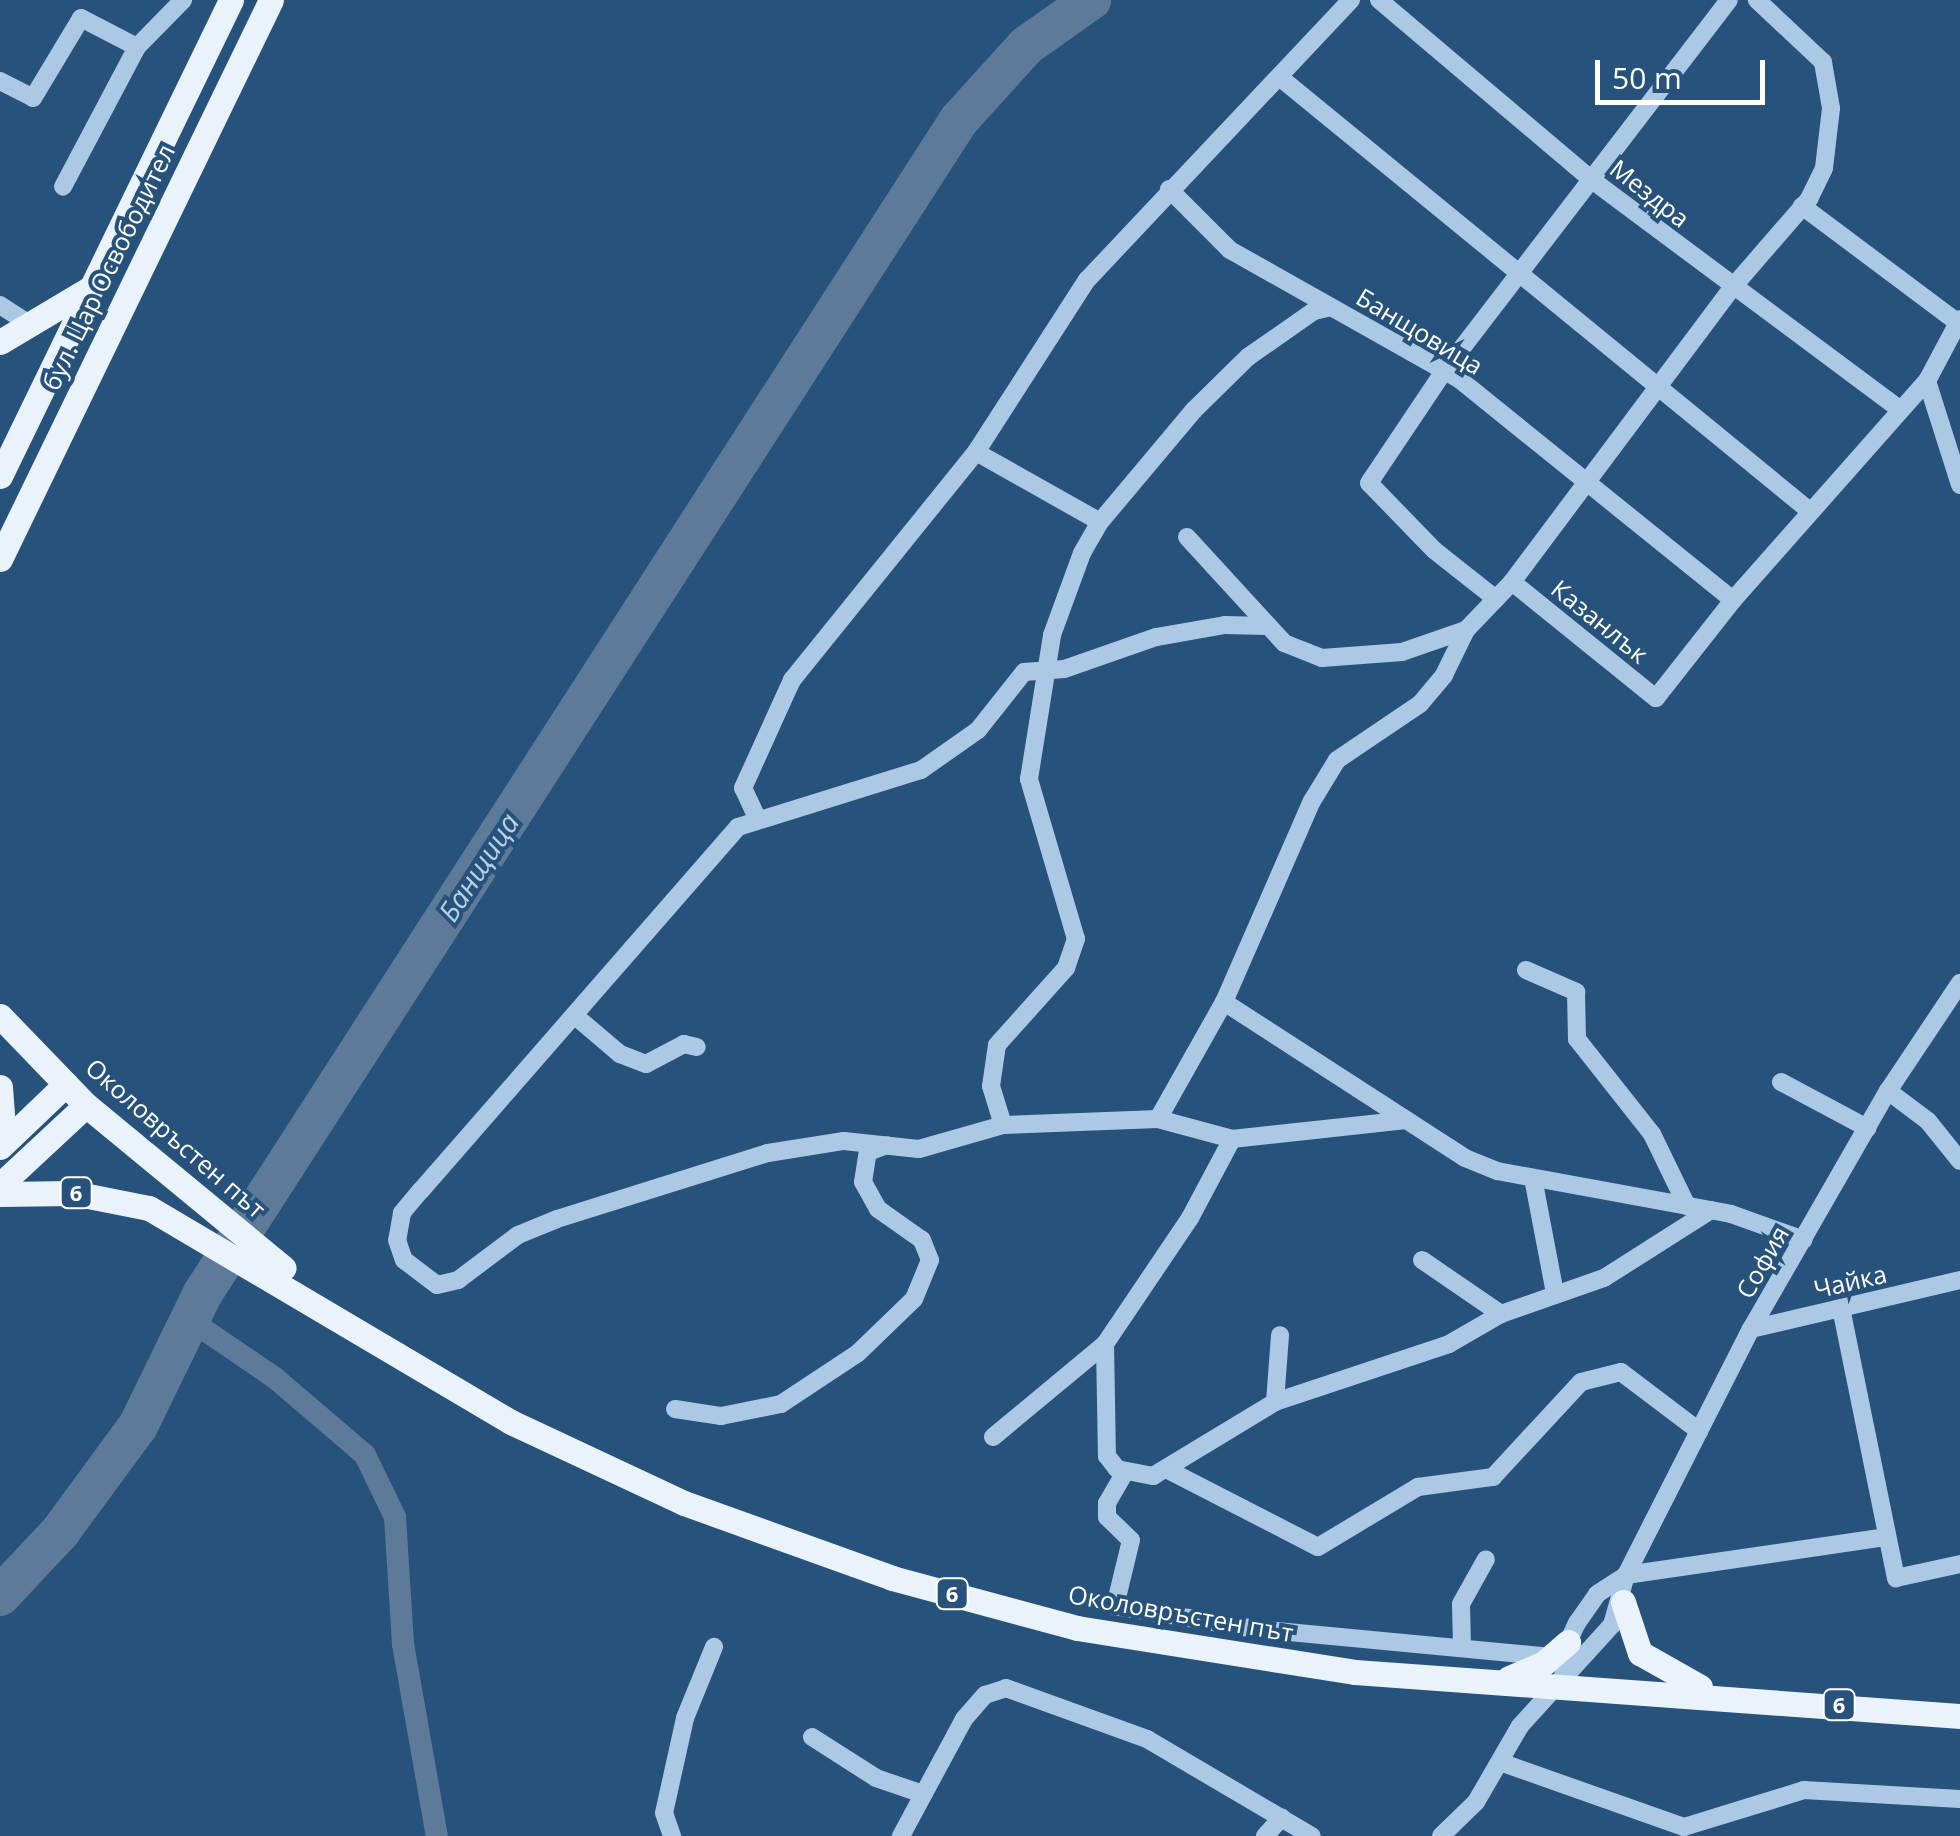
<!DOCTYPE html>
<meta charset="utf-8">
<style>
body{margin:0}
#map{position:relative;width:1960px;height:1836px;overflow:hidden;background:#27527b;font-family:"Open Sans",sans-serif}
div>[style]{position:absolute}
.canal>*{height:22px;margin:-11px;padding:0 11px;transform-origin:11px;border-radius:11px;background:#5d7b99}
.river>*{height:40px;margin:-20px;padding:0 20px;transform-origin:20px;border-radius:20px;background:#5d7b99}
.minor>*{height:18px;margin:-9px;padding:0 9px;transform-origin:9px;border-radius:9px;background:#abc9e4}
.major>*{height:25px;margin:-12.5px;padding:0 12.5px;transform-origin:12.5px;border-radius:12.5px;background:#eaf3fc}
span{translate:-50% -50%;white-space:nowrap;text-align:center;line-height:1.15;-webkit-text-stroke:8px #27527b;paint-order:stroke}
.shield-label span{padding:2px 8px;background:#27527b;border:2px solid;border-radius:8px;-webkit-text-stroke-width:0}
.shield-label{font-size:22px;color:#fff;font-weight:700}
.street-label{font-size:25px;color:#fff}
.water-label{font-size:28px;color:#b6d2ec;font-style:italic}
.scale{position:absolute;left:1595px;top:60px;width:170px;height:45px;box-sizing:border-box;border:5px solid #fff;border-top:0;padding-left:12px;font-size:30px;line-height:35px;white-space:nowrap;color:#fff;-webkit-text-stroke:8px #27527b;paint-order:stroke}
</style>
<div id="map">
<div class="canal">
<div style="left:190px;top:1320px;width:103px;rotate:34.3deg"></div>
<div style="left:275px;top:1378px;width:118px;rotate:40.5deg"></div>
<div style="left:365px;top:1455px;width:69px;rotate:64.2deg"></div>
<div style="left:395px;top:1517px;width:127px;rotate:86.4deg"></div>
<div style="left:403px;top:1644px;width:195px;rotate:80deg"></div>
</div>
<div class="river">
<div style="left:0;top:1596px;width:88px;rotate:-46.8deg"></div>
<div style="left:60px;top:1532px;width:132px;rotate:-53.7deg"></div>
<div style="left:138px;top:1426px;width:148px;rotate:-64deg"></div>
<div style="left:203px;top:1293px;width:1396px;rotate:-57.2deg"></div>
<div style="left:959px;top:120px;width:100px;rotate:-47.8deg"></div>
<div style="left:1026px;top:46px;width:80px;rotate:-35.3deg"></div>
</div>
<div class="minor">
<div style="left:1379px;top:0;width:279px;rotate:40.2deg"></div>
<div style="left:1592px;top:180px;width:385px;rotate:36.7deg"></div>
<div style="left:137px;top:47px;width:66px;rotate:-45.6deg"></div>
<div style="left:1283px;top:80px;width:682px;rotate:39.29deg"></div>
<div style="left:0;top:81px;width:37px;rotate:27deg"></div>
<div style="left:33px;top:98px;width:93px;rotate:-59deg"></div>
<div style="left:81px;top:18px;width:63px;rotate:27.4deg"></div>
<div style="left:137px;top:47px;width:158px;rotate:117.9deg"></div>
<div style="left:1169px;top:189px;width:86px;rotate:45deg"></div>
<div style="left:1230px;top:250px;width:263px;rotate:29.4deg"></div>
<div style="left:1459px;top:379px;width:352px;rotate:38.9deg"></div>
<div style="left:1802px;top:206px;width:194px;rotate:36.8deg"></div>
<div style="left:0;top:305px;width:40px;rotate:32.9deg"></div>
<div style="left:1927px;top:381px;width:109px;rotate:72.4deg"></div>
<div style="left:976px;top:452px;width:142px;rotate:29.4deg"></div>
<div style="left:1187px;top:537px;width:144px;rotate:47.5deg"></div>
<div style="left:1284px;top:643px;width:41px;rotate:21.5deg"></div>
<div style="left:1322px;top:658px;width:80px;rotate:-4.3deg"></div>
<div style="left:1402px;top:652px;width:68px;rotate:-19deg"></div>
<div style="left:1466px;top:630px;width:66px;rotate:-46.2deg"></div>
<div style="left:1512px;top:582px;width:367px;rotate:-53.2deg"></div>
<div style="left:1732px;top:288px;width:118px;rotate:-49.1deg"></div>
<div style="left:1809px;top:199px;width:34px;rotate:-64deg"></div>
<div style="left:1824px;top:168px;width:60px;rotate:-83.3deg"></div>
<div style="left:1831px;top:108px;width:47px;rotate:-99.9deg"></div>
<div style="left:1823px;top:62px;width:91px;rotate:-136.8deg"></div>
<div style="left:1512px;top:582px;width:185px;rotate:38.9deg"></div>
<div style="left:1656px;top:698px;width:125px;rotate:-51.8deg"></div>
<div style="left:1733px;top:600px;width:293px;rotate:-48.5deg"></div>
<div style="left:1927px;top:381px;width:70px;rotate:-62deg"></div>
<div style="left:1496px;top:599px;width:79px;rotate:-141.7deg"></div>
<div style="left:1434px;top:550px;width:93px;rotate:-134.1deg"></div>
<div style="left:1369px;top:483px;width:131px;rotate:-56.2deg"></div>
<div style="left:1442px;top:374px;width:471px;rotate:-52.5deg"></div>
<div style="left:1266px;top:626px;width:41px;rotate:-178.6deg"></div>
<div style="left:1225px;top:625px;width:70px;rotate:170.1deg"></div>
<div style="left:1156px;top:637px;width:97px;rotate:160.8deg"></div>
<div style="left:1064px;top:669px;width:40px;rotate:175.7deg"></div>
<div style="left:1024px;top:672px;width:74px;rotate:128.4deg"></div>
<div style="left:978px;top:730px;width:70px;rotate:144.9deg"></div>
<div style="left:921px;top:770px;width:192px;rotate:162.7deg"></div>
<div style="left:738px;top:827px;width:482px;rotate:131.1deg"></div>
<div style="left:421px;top:1190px;width:30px;rotate:130deg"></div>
<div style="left:402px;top:1213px;width:27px;rotate:100deg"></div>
<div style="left:397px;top:1240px;width:21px;rotate:71deg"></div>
<div style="left:404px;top:1260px;width:41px;rotate:37.1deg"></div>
<div style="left:437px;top:1285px;width:22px;rotate:-13deg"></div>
<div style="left:458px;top:1280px;width:75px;rotate:-36.9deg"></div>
<div style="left:518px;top:1235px;width:42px;rotate:-22.3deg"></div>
<div style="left:557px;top:1219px;width:221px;rotate:-17.4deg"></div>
<div style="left:768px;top:1153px;width:77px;rotate:-9deg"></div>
<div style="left:844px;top:1141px;width:75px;rotate:6.1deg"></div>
<div style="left:919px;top:1149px;width:87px;rotate:-15.9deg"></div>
<div style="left:1003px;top:1125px;width:155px;rotate:-2.2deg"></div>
<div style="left:1158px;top:1119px;width:77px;rotate:15.1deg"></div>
<div style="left:1232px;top:1139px;width:175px;rotate:-6.2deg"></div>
<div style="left:758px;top:820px;width:35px;rotate:-115deg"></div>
<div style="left:743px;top:788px;width:119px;rotate:-65.6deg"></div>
<div style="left:792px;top:680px;width:293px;rotate:-51.1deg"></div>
<div style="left:976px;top:452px;width:205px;rotate:-57.2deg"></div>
<div style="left:1087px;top:280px;width:385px;rotate:-46.7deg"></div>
<div style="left:1526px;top:970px;width:55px;rotate:23.7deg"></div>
<div style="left:1576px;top:992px;width:47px;rotate:88.8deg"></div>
<div style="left:1577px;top:1039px;width:121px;rotate:51.7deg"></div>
<div style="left:1652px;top:1134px;width:80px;rotate:64.1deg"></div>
<div style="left:1224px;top:1002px;width:287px;rotate:32.9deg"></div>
<div style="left:1465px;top:1158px;width:35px;rotate:22deg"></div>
<div style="left:1497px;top:1171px;width:238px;rotate:10.4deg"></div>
<div style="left:1731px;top:1214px;width:77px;rotate:19.6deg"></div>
<div style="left:574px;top:1015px;width:60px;rotate:40.3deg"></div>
<div style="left:620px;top:1054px;width:28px;rotate:21deg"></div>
<div style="left:646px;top:1064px;width:43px;rotate:-27.8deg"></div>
<div style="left:684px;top:1044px;width:13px;rotate:13deg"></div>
<div style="left:1781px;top:1082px;width:98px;rotate:28.1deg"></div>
<div style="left:1888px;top:1091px;width:50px;rotate:36.9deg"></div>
<div style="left:1928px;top:1121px;width:51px;rotate:51.3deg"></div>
<div style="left:1158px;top:1119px;width:134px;rotate:-60.6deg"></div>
<div style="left:1224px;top:1002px;width:219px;rotate:-66.4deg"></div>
<div style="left:1312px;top:801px;width:48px;rotate:-58.6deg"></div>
<div style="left:1337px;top:760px;width:100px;rotate:-34deg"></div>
<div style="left:1420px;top:704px;width:38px;rotate:-50deg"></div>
<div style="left:1444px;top:675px;width:50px;rotate:-63.9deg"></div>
<div style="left:1003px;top:1125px;width:41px;rotate:-107.1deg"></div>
<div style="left:991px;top:1086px;width:41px;rotate:-81.7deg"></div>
<div style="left:997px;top:1045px;width:103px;rotate:-48.1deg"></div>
<div style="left:1066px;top:968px;width:31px;rotate:-71deg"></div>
<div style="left:1076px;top:939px;width:167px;rotate:-106.4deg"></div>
<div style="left:1029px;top:779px;width:146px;rotate:-80.9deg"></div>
<div style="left:1052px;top:635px;width:87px;rotate:-69.9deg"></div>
<div style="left:1082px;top:553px;width:36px;rotate:-60deg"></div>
<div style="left:1100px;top:522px;width:146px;rotate:-50deg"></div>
<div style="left:1194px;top:410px;width:76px;rotate:-44.5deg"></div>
<div style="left:1248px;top:357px;width:80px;rotate:-34.9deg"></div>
<div style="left:1314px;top:311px;width:17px;rotate:-13deg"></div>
<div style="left:1533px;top:1178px;width:117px;rotate:79.2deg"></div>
<div style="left:1422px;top:1260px;width:96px;rotate:34.4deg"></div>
<div style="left:1841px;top:1308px;width:276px;rotate:78.5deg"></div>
<div style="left:1896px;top:1578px;width:66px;rotate:-12.3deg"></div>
<div style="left:1751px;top:1329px;width:215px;rotate:-13.2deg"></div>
<div style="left:1105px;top:1344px;width:112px;rotate:89deg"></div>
<div style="left:1107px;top:1456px;width:16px;rotate:52deg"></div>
<div style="left:1117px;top:1469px;width:37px;rotate:11deg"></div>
<div style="left:1153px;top:1476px;width:143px;rotate:-31.2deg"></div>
<div style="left:1275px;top:1402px;width:183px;rotate:-18.4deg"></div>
<div style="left:1449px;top:1344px;width:60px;rotate:-30deg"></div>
<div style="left:1501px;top:1314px;width:109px;rotate:-19.3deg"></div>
<div style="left:1604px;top:1278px;width:127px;rotate:-32.4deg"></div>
<div style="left:1275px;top:1402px;width:67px;rotate:-85.7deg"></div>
<div style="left:675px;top:1409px;width:47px;rotate:8.7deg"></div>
<div style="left:721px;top:1416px;width:61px;rotate:-11.3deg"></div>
<div style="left:781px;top:1404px;width:92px;rotate:-33.5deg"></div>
<div style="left:858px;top:1353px;width:78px;rotate:-44deg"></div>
<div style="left:914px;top:1299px;width:42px;rotate:-67.7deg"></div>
<div style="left:930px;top:1260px;width:22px;rotate:-112deg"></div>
<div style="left:922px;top:1240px;width:54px;rotate:-144.8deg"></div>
<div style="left:878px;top:1209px;width:31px;rotate:-119deg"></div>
<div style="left:863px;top:1182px;width:30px;rotate:-81deg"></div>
<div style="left:868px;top:1152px;width:20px;rotate:-20deg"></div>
<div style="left:993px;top:1437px;width:146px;rotate:-39.7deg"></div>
<div style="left:1105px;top:1344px;width:152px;rotate:-56deg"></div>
<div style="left:1190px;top:1218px;width:89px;rotate:-62deg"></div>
<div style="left:1170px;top:1471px;width:166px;rotate:27.2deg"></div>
<div style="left:1318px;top:1547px;width:117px;rotate:-31deg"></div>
<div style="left:1418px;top:1487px;width:76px;rotate:-7.6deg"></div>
<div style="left:1493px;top:1477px;width:129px;rotate:-47.2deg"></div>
<div style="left:1581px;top:1382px;width:41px;rotate:-14deg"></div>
<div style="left:1621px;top:1372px;width:98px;rotate:37.1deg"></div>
<div style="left:1125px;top:1472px;width:36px;rotate:120deg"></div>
<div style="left:1107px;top:1503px;width:14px;rotate:90deg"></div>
<div style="left:1107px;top:1517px;width:33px;rotate:44deg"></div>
<div style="left:1131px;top:1540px;width:68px;rotate:103.6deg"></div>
<div style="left:1115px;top:1606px;width:143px;rotate:9.3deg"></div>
<div style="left:1256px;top:1629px;width:297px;rotate:5.4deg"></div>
<div style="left:1462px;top:1646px;width:42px;rotate:-91.4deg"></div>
<div style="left:1461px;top:1604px;width:51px;rotate:-60.9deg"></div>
<div style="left:1562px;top:1683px;width:41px;rotate:-81.7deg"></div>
<div style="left:1568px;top:1642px;width:21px;rotate:-65deg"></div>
<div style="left:1577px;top:1623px;width:35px;rotate:-55deg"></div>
<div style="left:1597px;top:1594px;width:35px;rotate:-33deg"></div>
<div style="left:1626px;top:1575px;width:262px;rotate:-8.3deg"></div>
<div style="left:812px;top:1737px;width:76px;rotate:32.6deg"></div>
<div style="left:876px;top:1778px;width:50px;rotate:18.8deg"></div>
<div style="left:1500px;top:1762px;width:195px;rotate:19.5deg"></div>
<div style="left:1684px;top:1827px;width:126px;rotate:-17.1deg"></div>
<div style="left:1804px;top:1790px;width:156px;rotate:3.3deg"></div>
<div style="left:672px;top:1836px;width:24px;rotate:-109deg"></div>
<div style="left:664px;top:1813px;width:97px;rotate:-77.5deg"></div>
<div style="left:685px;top:1718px;width:77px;rotate:-67.8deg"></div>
<div style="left:901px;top:1836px;width:133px;rotate:-61.7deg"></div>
<div style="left:964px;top:1719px;width:32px;rotate:-49deg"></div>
<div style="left:985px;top:1695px;width:22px;rotate:-18deg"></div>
<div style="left:1006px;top:1688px;width:150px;rotate:19.9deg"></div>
<div style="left:1147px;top:1739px;width:191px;rotate:30.5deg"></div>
<div style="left:1265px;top:1836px;width:25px;rotate:-48deg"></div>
<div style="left:1441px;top:1836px;width:49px;rotate:-44.2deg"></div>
<div style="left:1476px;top:1802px;width:88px;rotate:-59.9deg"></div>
<div style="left:1520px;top:1726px;width:137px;rotate:-47.7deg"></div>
<div style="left:1612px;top:1625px;width:52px;rotate:-74.4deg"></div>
<div style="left:1626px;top:1575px;width:276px;rotate:-63.1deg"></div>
<div style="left:1751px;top:1329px;width:275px;rotate:-60.1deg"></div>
<div style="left:1888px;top:1091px;width:130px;rotate:-56.3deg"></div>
</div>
<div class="major">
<div style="left:0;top:342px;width:104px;rotate:-30.8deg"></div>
<div style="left:0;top:476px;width:529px;rotate:-64.11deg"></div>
<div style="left:0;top:559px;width:621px;rotate:-64.14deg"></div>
<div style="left:0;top:1016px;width:124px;rotate:46deg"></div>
<div style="left:86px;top:1105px;width:256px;rotate:39.5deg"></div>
<div style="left:0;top:1087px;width:55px;rotate:85.8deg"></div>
<div style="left:0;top:1147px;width:91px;rotate:-43.7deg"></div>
<div style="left:0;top:1185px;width:117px;rotate:-42.9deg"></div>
<div style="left:0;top:1194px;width:73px;rotate:-0.8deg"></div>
<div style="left:73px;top:1193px;width:77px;rotate:11.2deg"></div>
<div style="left:149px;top:1208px;width:421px;rotate:30.6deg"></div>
<div style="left:511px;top:1422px;width:191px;rotate:25.1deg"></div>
<div style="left:684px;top:1503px;width:221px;rotate:19.8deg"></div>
<div style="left:892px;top:1578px;width:192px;rotate:15.1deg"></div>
<div style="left:1077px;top:1628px;width:281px;rotate:9deg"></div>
<div style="left:1355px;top:1672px;width:607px;rotate:4.16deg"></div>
<div style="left:1623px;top:1602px;width:54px;rotate:71.6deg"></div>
<div style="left:1640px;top:1653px;width:69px;rotate:29.5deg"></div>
<div style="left:1509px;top:1678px;width:38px;rotate:-23deg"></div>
<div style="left:1544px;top:1663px;width:32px;rotate:-41deg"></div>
</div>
<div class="shield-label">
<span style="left:76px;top:1193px">6</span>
<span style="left:952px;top:1594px">6</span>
<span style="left:1839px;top:1705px">6</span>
</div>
<div class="street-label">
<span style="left:1650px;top:193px;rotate:38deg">Мездра</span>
<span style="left:108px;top:267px;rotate:-64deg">бул. Цар Освободител</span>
<span style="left:1420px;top:331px;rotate:31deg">Банщовица</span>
<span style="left:1600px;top:621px;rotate:39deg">Казанлък</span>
<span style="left:176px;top:1138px;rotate:41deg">Околовръстен път</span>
<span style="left:1762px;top:1262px;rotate:-60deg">София</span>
<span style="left:1850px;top:1281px;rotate:-13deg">Чайка</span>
<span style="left:1181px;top:1613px;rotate:10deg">Околовръстен път</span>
</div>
<div class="water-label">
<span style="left:478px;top:867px;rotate:-57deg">Банщица</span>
</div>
<div class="scale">50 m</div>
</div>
